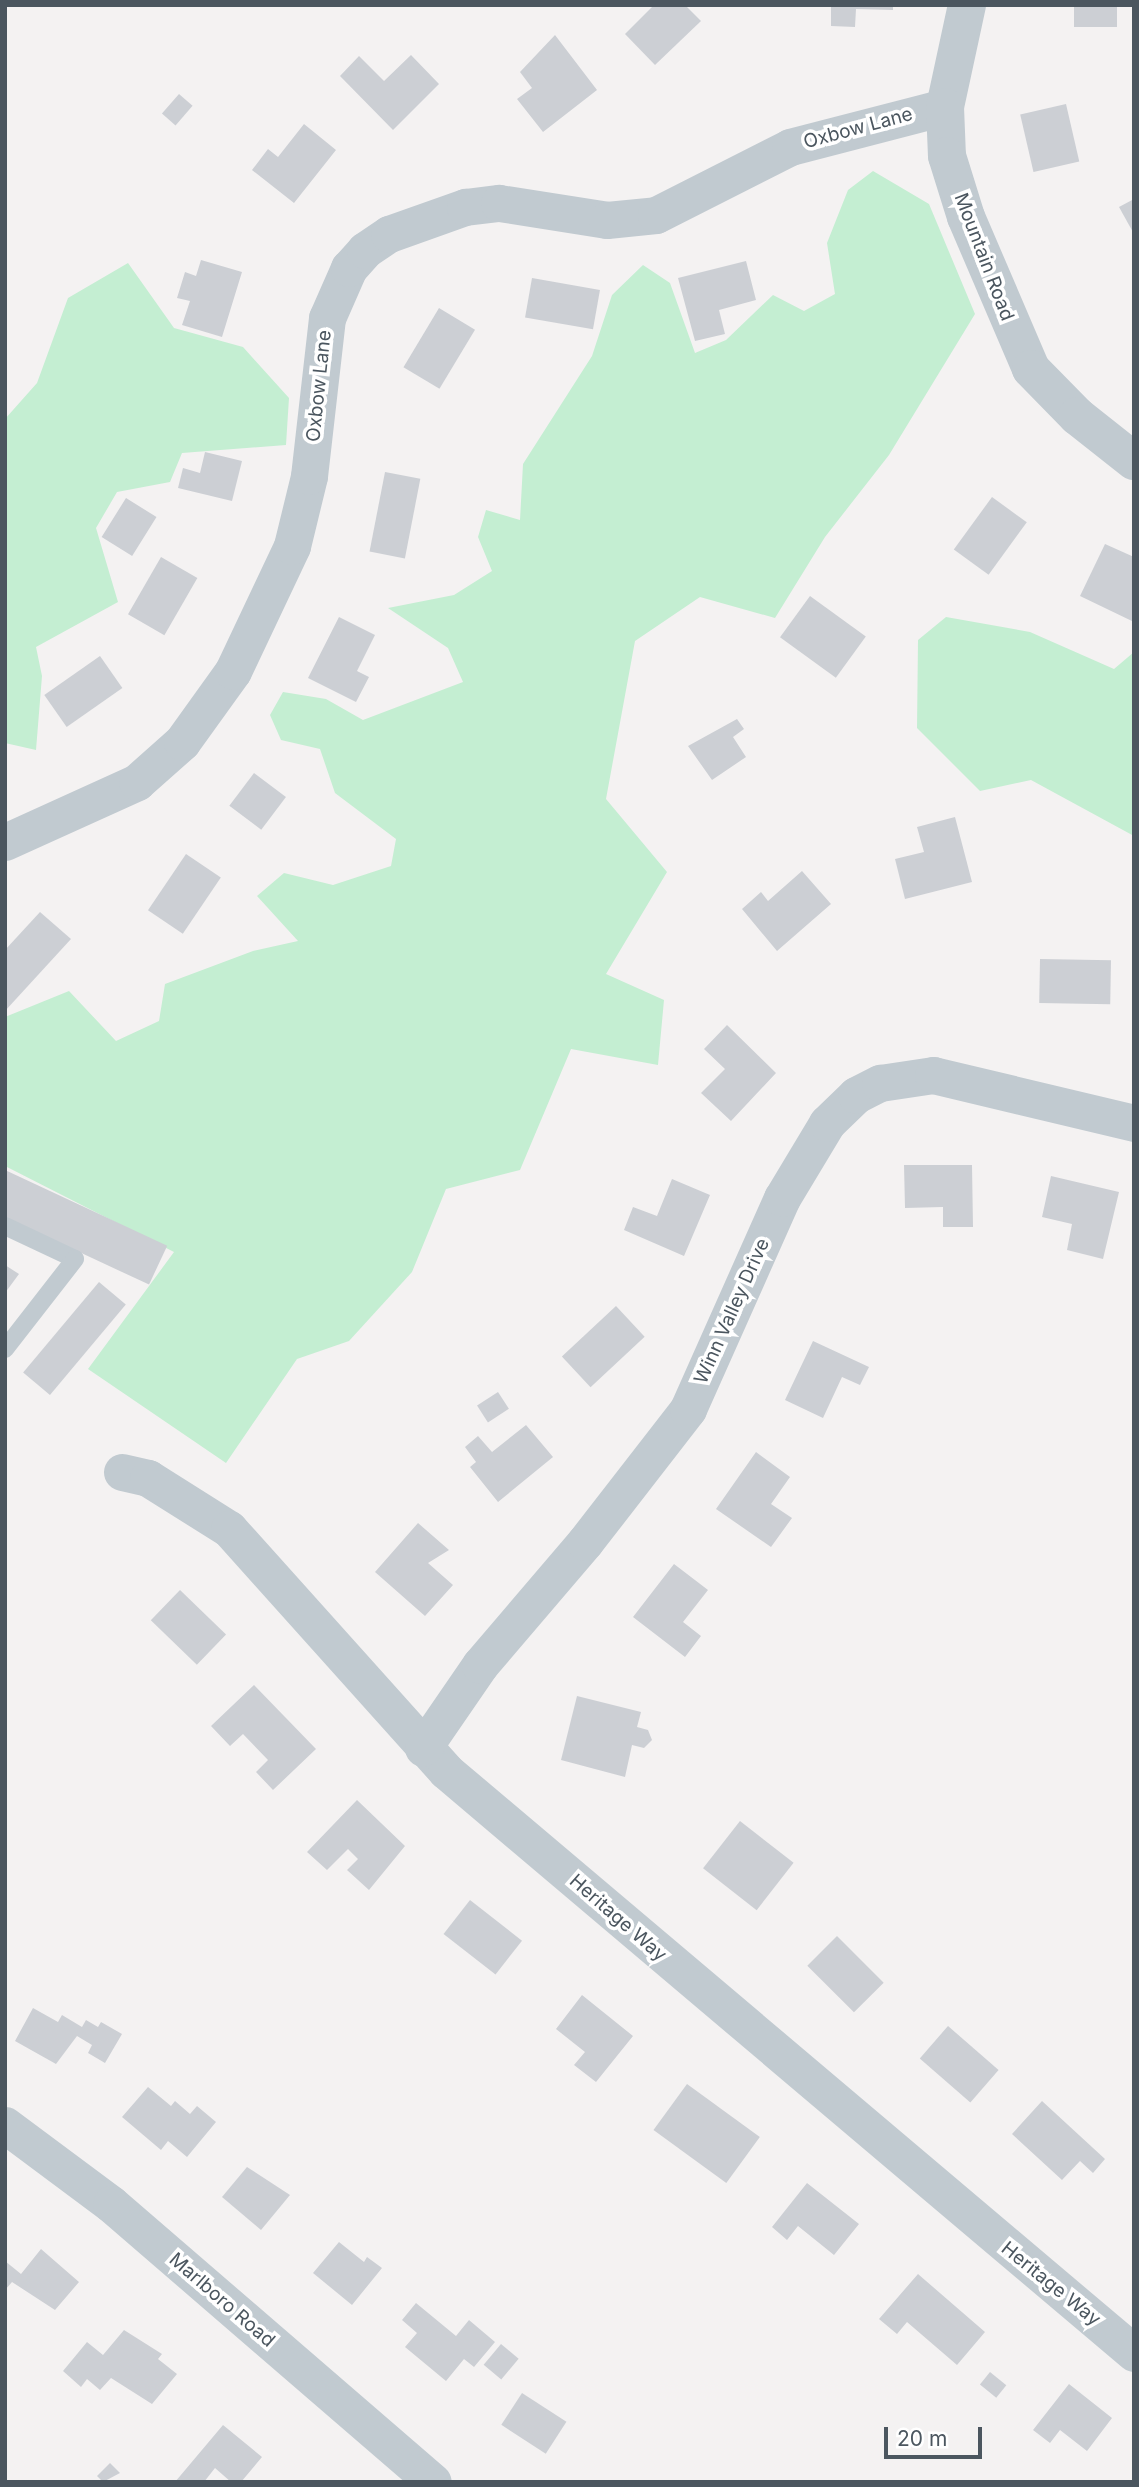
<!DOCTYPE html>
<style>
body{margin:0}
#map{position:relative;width:1139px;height:2487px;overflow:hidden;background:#f4f2f2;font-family:Inter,sans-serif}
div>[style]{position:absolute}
.green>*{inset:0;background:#c4eed2}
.building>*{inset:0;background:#cccfd4;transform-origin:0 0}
.service>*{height:18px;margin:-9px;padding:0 9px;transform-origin:9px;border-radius:9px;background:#c1cad0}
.minor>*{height:37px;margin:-18.5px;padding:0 18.5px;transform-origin:18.5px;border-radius:18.5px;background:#c1cad0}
.tertiary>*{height:38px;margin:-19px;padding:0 19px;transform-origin:19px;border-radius:19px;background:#c1cad0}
span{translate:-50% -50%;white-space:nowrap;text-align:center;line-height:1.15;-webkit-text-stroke:7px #fff;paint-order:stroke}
.street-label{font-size:19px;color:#4b565f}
.frame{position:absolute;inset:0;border:7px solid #4b565f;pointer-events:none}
.scale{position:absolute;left:884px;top:2427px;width:98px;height:32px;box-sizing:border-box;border:4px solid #4b565f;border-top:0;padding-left:9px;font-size:21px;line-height:24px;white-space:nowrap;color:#4b565f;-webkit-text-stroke:5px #fff;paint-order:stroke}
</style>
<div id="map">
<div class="green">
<div style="clip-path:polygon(873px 171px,929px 204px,975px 314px,889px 455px,825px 537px,775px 618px,700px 597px,635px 641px,606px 799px,667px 872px,606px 974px,664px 1000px,658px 1065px,571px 1049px,520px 1170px,446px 1189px,412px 1272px,349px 1341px,297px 1359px,226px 1463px,88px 1369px,174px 1252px,5px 1166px,5px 1017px,69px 991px,116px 1041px,159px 1021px,165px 984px,253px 951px,298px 941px,257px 896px,284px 873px,333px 885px,391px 866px,396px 839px,335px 793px,320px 749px,281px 740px,270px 715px,283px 692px,326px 699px,363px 720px,463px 682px,448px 648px,388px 608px,454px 595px,492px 571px,478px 537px,486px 510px,520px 520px,523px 464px,592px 356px,612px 295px,643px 265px,670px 283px,695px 353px,726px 340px,773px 295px,804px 311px,835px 294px,827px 243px,848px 190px)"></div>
<div style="clip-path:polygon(128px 263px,174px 328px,243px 347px,289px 398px,286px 445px,182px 453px,170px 482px,117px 492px,96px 528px,118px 602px,36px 647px,42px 676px,36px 750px,5px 743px,5px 419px,37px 383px,68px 298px)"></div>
<div style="clip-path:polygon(946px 617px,1030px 632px,1114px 669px,1134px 652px,1134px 836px,1031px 780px,980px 791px,917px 728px,918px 640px)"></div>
</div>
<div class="building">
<div style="clip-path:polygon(654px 5px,685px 5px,701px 21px,655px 65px,625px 34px)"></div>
<div style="clip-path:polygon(831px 5px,893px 5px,893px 10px,856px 9px,855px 27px,831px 26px)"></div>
<div style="left:1074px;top:5px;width:43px;height:22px"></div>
<div style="clip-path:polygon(555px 35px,597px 90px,543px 132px,517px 99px,532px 88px,520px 72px)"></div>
<div style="clip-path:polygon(411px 55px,439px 84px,393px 130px,340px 76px,359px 56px,384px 81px)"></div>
<div style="left:179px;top:94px;width:18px;height:26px;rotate:41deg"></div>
<div style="left:1066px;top:104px;width:59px;height:47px;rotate:77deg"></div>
<div style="clip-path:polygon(304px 124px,336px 150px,294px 203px,252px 170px,268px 149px,278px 157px)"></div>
<div style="clip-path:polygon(1134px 199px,1134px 234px,1119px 207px)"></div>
<div style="clip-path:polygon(201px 260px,242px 272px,222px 337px,182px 325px,190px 301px,177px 298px,185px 272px,196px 276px)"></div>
<div style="clip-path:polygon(746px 261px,756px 300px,719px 310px,725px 334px,695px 341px,678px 278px)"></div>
<div style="left:532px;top:278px;width:69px;height:40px;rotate:10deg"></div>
<div style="left:439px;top:308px;width:42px;height:69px;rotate:31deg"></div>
<div style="clip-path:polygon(205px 452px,242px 461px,232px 501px,178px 488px,183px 468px,200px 473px)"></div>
<div style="left:385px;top:472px;width:36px;height:81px;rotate:11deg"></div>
<div style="left:992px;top:497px;width:43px;height:65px;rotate:36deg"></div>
<div style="left:126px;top:498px;width:36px;height:46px;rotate:32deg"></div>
<div style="clip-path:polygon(1105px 544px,1134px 557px,1134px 622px,1080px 596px)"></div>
<div style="left:161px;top:557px;width:42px;height:66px;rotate:30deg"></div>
<div style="left:810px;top:596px;width:69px;height:51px;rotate:36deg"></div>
<div style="clip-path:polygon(339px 617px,375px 635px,357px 671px,369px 677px,356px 702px,308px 678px)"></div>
<div style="left:100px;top:656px;width:39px;height:68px;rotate:55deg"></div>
<div style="clip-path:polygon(737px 719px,744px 729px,733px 737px,746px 757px,712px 780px,688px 746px)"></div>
<div style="left:254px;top:773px;width:40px;height:41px;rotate:37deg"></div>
<div style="clip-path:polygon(955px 817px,972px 882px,905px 899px,895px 859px,924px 852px,917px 827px)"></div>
<div style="left:186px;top:854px;width:42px;height:68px;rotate:34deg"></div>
<div style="clip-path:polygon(802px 871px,831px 904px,777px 951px,742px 909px,761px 892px,768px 901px)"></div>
<div style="clip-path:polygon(40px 912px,71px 939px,5px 1011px,5px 950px)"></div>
<div style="left:1040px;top:959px;width:71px;height:44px;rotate:1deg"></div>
<div style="clip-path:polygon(727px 1025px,776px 1073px,731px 1121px,701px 1093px,725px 1069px,704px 1049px)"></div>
<div style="clip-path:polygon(904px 1165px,972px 1165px,973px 1227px,943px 1227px,943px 1207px,905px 1208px)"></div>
<div style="left:5px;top:1170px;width:179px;height:43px;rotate:25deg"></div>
<div style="clip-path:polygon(1051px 1176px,1119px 1192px,1103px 1259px,1067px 1250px,1072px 1224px,1042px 1217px)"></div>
<div style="clip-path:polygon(672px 1179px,710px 1195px,684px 1256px,624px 1230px,633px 1207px,657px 1216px)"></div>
<div style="clip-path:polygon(5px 1265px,19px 1274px,5px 1293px)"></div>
<div style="left:99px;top:1282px;width:35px;height:118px;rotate:40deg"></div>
<div style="left:616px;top:1306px;width:42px;height:74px;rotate:47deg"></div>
<div style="clip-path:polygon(813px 1341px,869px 1367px,860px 1385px,842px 1377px,823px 1418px,785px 1400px)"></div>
<div style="left:498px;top:1392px;width:20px;height:25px;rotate:57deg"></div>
<div style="clip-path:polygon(526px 1425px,553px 1457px,498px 1502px,470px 1467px,476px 1462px,465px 1447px,478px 1436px,492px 1452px)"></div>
<div style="clip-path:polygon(756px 1452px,790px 1477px,771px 1504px,792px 1518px,771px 1547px,716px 1509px)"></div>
<div style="clip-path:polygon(418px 1523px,449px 1550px,428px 1563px,453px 1585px,425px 1616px,375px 1572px)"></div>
<div style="clip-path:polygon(674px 1564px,708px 1590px,683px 1622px,701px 1636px,685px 1657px,633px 1617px)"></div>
<div style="left:180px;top:1590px;width:64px;height:42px;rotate:44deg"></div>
<div style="clip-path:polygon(254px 1685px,316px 1749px,273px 1790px,256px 1772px,268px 1760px,243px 1734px,230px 1746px,211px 1726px)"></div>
<div style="clip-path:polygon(577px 1696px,641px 1712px,637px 1727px,648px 1730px,652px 1740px,644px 1748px,632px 1745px,625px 1777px,561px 1760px)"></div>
<div style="clip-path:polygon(357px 1800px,405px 1846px,369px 1890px,347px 1870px,358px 1859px,348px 1849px,327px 1870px,307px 1852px)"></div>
<div style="left:740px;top:1821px;width:68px;height:60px;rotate:38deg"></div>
<div style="left:470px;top:1900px;width:66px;height:43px;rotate:38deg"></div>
<div style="left:837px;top:1936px;width:66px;height:42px;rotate:45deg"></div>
<div style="clip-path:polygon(582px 1995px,633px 2036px,596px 2082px,574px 2065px,585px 2052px,556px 2029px)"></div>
<div style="clip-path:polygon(33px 2008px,58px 2022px,62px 2015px,82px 2027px,86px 2020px,98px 2027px,101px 2022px,122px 2034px,105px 2063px,88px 2053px,92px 2045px,77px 2036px,56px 2064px,15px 2041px)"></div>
<div style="left:948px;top:2026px;width:67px;height:43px;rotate:41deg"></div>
<div style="left:687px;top:2084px;width:90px;height:57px;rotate:36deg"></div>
<div style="clip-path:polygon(148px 2087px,171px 2106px,175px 2101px,190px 2114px,197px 2106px,216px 2122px,187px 2157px,168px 2141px,161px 2150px,122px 2117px)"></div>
<div style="clip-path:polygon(1042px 2101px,1105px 2159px,1093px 2173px,1080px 2161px,1062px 2180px,1012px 2134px)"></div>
<div style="clip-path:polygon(247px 2167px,290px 2195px,261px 2230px,222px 2197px)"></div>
<div style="clip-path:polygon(807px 2183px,859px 2224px,834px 2255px,798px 2226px,787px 2240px,772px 2227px)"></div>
<div style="clip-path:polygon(339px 2242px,364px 2262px,367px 2257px,382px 2268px,352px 2305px,313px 2273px)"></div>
<div style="clip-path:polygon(41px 2249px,79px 2282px,55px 2310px,12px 2282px,5px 2290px,5px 2261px,21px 2274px)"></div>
<div style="clip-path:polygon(918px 2274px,985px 2332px,957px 2365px,907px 2322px,897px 2334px,879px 2319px)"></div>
<div style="clip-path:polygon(416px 2303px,456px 2336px,469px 2320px,495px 2342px,474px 2367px,464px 2359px,446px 2381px,405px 2347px,417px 2333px,402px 2320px)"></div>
<div style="clip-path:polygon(124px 2330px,162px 2354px,158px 2359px,177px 2374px,152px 2404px,111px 2378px,100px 2390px,87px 2379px,81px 2387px,63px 2371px,87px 2342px,103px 2355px)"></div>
<div style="left:501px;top:2344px;width:23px;height:27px;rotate:40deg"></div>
<div style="left:990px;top:2372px;width:21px;height:16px;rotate:39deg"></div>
<div style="clip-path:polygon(1069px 2384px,1112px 2418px,1087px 2451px,1060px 2430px,1050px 2443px,1033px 2430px)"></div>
<div style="left:522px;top:2393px;width:53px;height:38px;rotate:33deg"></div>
<div style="clip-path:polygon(223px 2425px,262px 2457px,241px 2482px,231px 2482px,215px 2468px,204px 2482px,175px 2482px)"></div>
<div style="clip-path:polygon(110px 2463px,120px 2473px,103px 2482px,97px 2476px)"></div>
</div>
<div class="service">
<div style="left:5px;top:1226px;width:77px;rotate:25.2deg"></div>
<div style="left:75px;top:1259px;width:114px;rotate:127.9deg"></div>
</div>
<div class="minor">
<div style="left:5px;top:842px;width:145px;rotate:-24.4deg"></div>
<div style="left:137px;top:782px;width:60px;rotate:-41.6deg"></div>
<div style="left:182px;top:742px;width:87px;rotate:-54.3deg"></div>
<div style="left:233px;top:671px;width:138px;rotate:-64.7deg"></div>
<div style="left:292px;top:546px;width:72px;rotate:-76.3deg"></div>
<div style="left:309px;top:476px;width:159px;rotate:-83.5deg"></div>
<div style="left:327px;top:318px;width:55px;rotate:-66.3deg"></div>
<div style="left:349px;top:268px;width:24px;rotate:-48deg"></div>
<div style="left:365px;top:250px;width:29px;rotate:-34deg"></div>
<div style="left:389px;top:234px;width:81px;rotate:-19.6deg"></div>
<div style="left:465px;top:207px;width:34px;rotate:-7deg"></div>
<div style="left:499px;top:203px;width:109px;rotate:8.9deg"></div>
<div style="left:607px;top:220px;width:49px;rotate:-5.8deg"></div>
<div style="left:656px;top:215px;width:150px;rotate:-26.9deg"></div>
<div style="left:790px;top:147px;width:160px;rotate:-14.5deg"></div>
<div style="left:122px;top:1472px;width:27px;rotate:13deg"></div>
<div style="left:148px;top:1478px;width:96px;rotate:32.2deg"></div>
<div style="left:229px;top:1529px;width:325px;rotate:48.1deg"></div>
<div style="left:446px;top:1771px;width:901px;rotate:40.23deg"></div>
<div style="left:423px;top:1748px;width:101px;rotate:-55.5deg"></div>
<div style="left:480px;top:1665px;width:162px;rotate:-49.5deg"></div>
<div style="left:585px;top:1542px;width:168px;rotate:-52.2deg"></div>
<div style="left:688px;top:1409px;width:231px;rotate:-66deg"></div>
<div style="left:782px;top:1198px;width:87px;rotate:-59deg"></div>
<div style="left:827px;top:1123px;width:40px;rotate:-44deg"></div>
<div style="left:856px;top:1095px;width:27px;rotate:-27deg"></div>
<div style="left:880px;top:1083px;width:54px;rotate:-8.6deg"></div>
<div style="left:933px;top:1075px;width:207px;rotate:13.4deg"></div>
<div style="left:5px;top:2125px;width:132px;rotate:36.7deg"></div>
<div style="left:111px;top:2204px;width:425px;rotate:40.8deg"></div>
</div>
<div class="tertiary">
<div style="left:967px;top:5px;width:104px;rotate:102.2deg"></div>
<div style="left:945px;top:107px;width:49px;rotate:87.7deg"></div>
<div style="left:947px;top:156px;width:64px;rotate:72.7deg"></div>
<div style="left:966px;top:217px;width:165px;rotate:66.8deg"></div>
<div style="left:1031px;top:369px;width:66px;rotate:45.6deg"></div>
<div style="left:1077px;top:416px;width:73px;rotate:38.3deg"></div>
</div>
<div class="street-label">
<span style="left:858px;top:128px;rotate:-15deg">Oxbow Lane</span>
<span style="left:984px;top:257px;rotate:69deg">Mountain Road</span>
<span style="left:319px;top:386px;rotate:-84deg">Oxbow Lane</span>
<span style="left:732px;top:1311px;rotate:-66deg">Winn Valley Drive</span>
<span style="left:618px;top:1918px;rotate:41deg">Heritage Way</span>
<span style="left:1051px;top:2284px;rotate:39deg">Heritage Way</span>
<span style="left:222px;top:2300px;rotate:41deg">Marlboro Road</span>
</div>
<div class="frame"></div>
<div class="scale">20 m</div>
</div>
